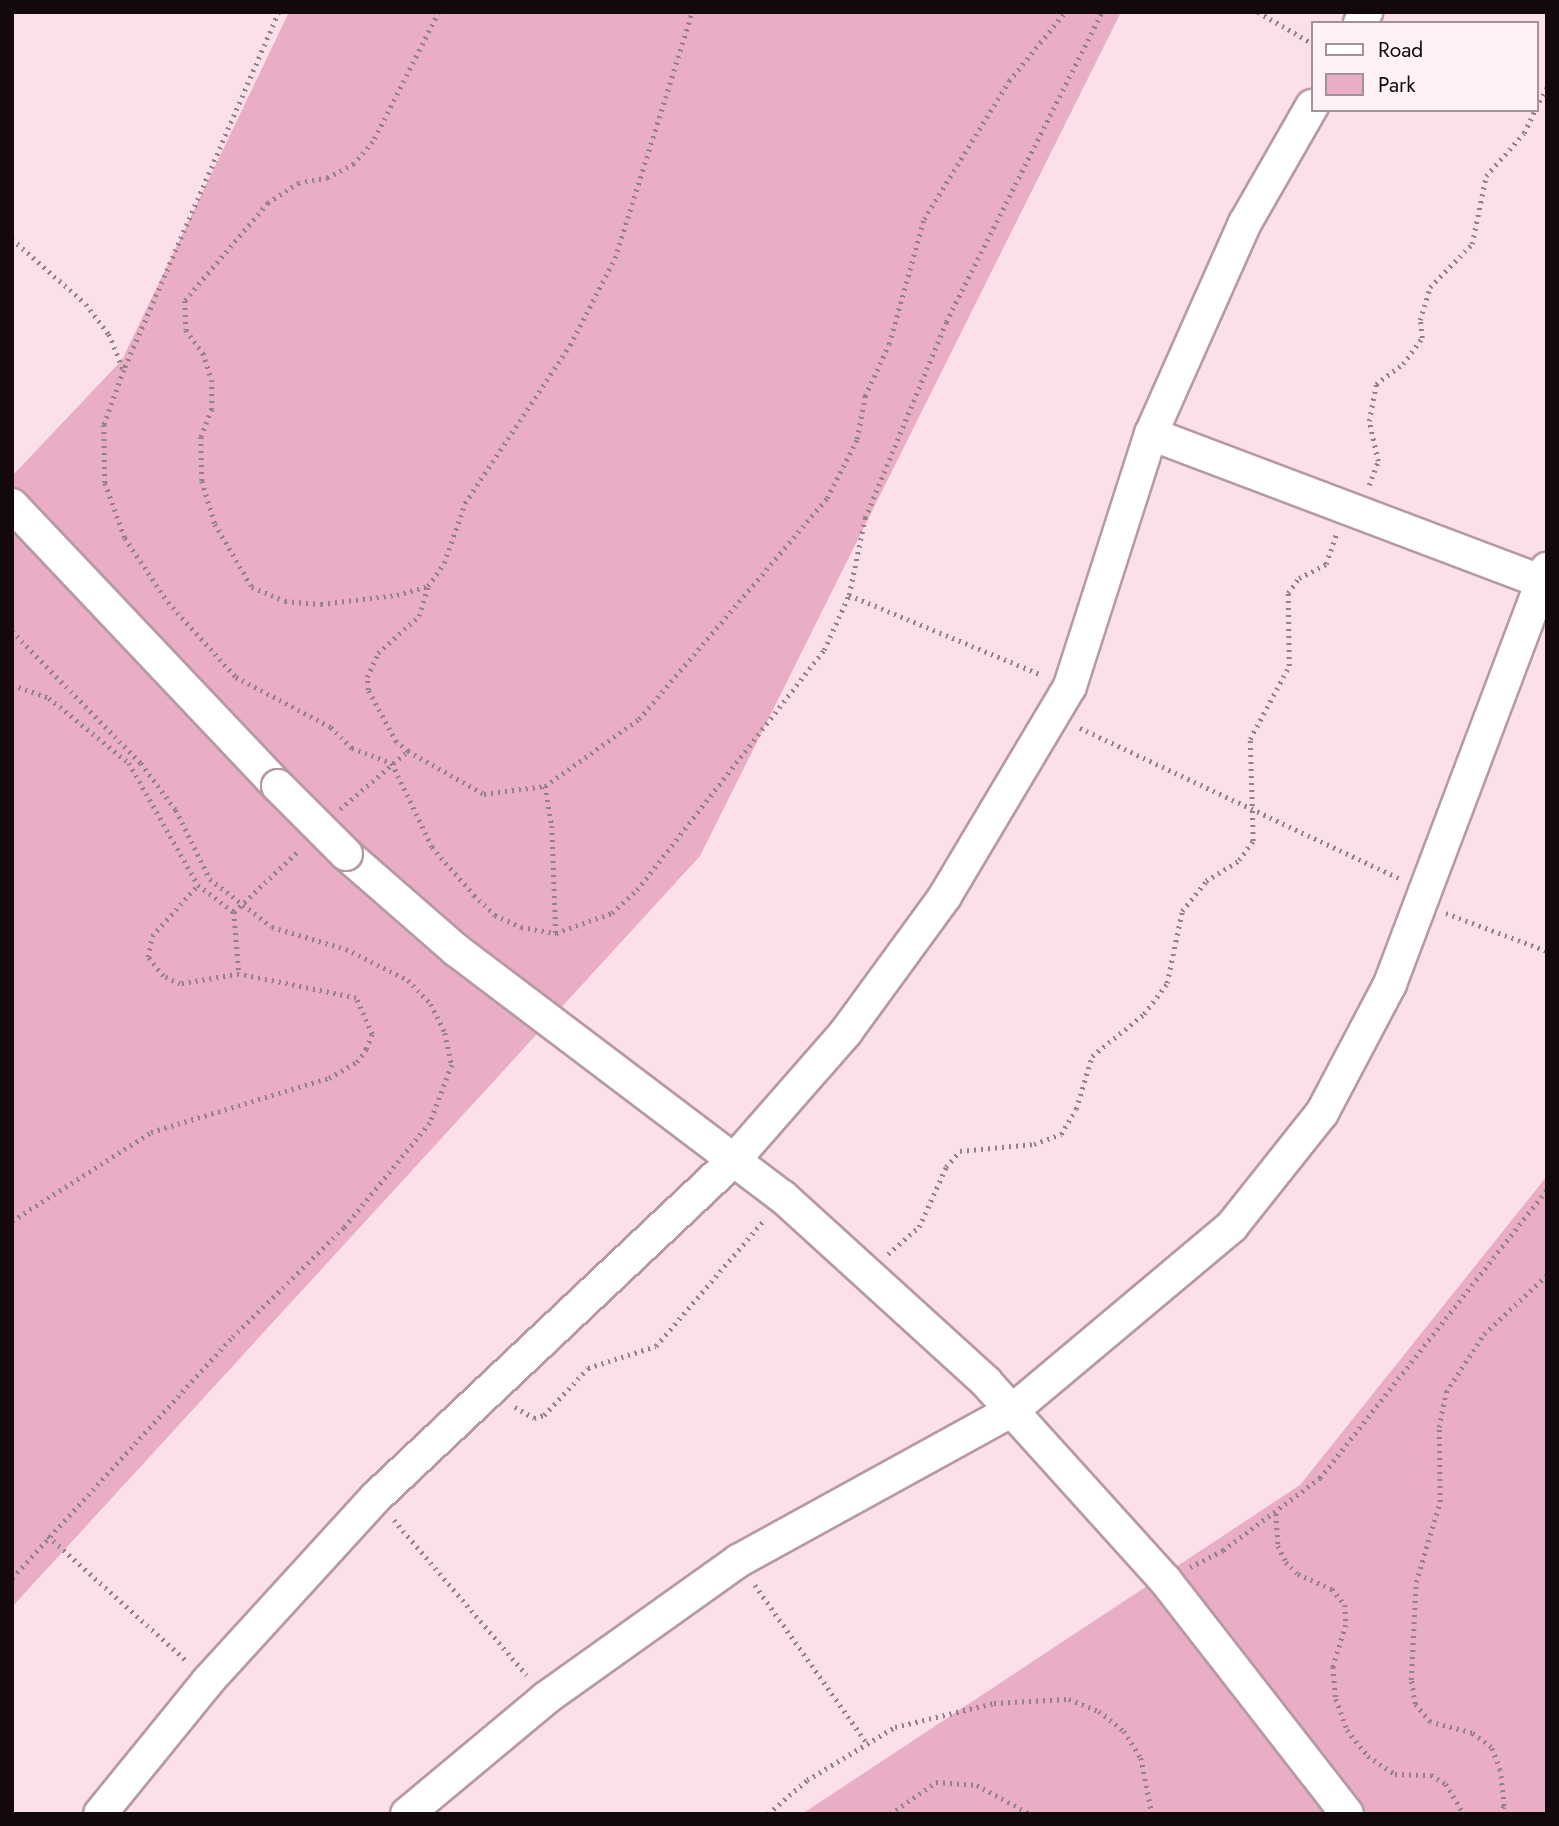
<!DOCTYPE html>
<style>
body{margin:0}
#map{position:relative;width:1559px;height:1826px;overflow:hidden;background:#fbe0ea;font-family:Jost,sans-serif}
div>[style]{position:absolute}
.green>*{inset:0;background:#e9adc5}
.path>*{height:4.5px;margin-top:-2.25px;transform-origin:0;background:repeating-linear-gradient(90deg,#948087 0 2px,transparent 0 7px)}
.roads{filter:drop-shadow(2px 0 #b799a4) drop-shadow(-2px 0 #b799a4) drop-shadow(0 2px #b799a4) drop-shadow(0 -2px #b799a4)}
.minor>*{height:32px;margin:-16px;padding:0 16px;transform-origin:16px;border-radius:16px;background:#fff}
.bridges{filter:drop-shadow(2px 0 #b799a4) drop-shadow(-2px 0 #b799a4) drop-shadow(0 2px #b799a4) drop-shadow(0 -2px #b799a4)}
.minor-bridge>*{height:32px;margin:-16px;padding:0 16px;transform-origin:16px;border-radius:16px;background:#fff}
span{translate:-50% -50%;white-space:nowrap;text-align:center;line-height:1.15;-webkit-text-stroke:6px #fff1f6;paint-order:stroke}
.frame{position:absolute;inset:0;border:14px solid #13090d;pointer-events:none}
.legend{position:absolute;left:1311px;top:21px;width:228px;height:91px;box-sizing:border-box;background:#fff1f6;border:2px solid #a19499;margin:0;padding:9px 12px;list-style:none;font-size:21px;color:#13090d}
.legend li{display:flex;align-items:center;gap:14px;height:35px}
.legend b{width:35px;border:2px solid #a19499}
</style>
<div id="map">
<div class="green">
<div style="clip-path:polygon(289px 12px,1121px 12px,700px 856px,12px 1607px,12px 476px,122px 360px)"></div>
<div style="clip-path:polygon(1547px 1176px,1547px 1814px,802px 1814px,1300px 1485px)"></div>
</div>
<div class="path">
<div style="left:279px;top:12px;width:390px;rotate:113.4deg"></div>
<div style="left:124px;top:370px;width:59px;rotate:110deg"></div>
<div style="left:104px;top:425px;width:58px;rotate:89deg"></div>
<div style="left:105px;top:483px;width:59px;rotate:70deg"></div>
<div style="left:125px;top:538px;width:77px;rotate:56.1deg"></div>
<div style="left:168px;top:602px;width:101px;rotate:47.8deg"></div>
<div style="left:236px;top:677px;width:107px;rotate:27.8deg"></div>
<div style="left:331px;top:727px;width:30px;rotate:45deg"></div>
<div style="left:352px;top:748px;width:43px;rotate:20.6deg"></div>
<div style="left:392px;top:763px;width:93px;rotate:64.5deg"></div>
<div style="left:432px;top:847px;width:64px;rotate:48.8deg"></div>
<div style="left:474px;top:895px;width:29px;rotate:44deg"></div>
<div style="left:495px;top:915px;width:29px;rotate:25deg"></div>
<div style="left:521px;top:927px;width:36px;rotate:10deg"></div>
<div style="left:556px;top:933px;width:59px;rotate:-19.7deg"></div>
<div style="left:612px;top:913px;width:34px;rotate:-43deg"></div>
<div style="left:637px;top:890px;width:304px;rotate:-52.1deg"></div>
<div style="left:824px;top:650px;width:60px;rotate:-65.6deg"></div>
<div style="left:849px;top:595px;width:79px;rotate:-78.3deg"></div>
<div style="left:865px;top:518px;width:212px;rotate:-67.5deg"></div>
<div style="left:946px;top:322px;width:347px;rotate:-63.3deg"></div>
<div style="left:439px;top:12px;width:146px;rotate:116.9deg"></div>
<div style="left:373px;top:142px;width:29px;rotate:131deg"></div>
<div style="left:354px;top:164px;width:30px;rotate:152deg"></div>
<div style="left:328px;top:178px;width:29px;rotate:170deg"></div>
<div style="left:299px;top:183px;width:37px;rotate:147deg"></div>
<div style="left:268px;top:203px;width:128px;rotate:130.3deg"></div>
<div style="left:185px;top:301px;width:29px;rotate:88deg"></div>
<div style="left:186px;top:330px;width:29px;rotate:54deg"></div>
<div style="left:203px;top:353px;width:28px;rotate:72deg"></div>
<div style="left:212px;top:380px;width:29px;rotate:90deg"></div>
<div style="left:212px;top:409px;width:30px;rotate:111deg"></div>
<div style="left:201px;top:437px;width:44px;rotate:88.7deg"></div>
<div style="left:202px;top:481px;width:45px;rotate:73.2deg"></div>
<div style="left:215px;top:524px;width:73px;rotate:59.6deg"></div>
<div style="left:252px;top:587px;width:36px;rotate:23deg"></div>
<div style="left:285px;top:601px;width:36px;rotate:5deg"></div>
<div style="left:321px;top:604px;width:77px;rotate:-6.8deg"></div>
<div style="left:397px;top:595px;width:32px;rotate:-16deg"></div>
<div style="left:428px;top:586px;width:28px;rotate:-55deg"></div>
<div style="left:444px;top:563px;width:64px;rotate:-70.7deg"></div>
<div style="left:465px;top:503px;width:190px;rotate:-56.4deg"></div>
<div style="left:570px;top:345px;width:98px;rotate:-62.7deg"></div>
<div style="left:615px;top:258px;width:258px;rotate:-72.6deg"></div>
<div style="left:1258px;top:12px;width:62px;rotate:29.9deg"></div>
<div style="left:1536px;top:108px;width:24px;rotate:-62deg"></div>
<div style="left:12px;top:239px;width:98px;rotate:41.3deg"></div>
<div style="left:86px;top:304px;width:38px;rotate:53deg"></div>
<div style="left:109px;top:334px;width:38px;rotate:68deg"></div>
<div style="left:1369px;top:485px;width:26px;rotate:-69deg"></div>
<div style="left:1378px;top:461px;width:41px;rotate:-102.7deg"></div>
<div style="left:1369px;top:421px;width:38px;rotate:-79deg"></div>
<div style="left:1376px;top:384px;width:34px;rotate:-37deg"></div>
<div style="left:1403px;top:364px;width:32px;rotate:-54deg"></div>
<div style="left:1422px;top:338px;width:18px;rotate:-96deg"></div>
<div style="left:1420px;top:320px;width:34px;rotate:-73deg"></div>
<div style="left:1430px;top:287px;width:60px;rotate:-45.7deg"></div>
<div style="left:1472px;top:244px;width:69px;rotate:-78.4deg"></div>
<div style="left:1486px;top:176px;width:57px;rotate:-48.5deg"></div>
<div style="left:1524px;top:133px;width:25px;rotate:-64deg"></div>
<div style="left:849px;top:595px;width:209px;rotate:22.5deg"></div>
<div style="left:12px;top:631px;width:185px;rotate:45.7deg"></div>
<div style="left:141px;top:763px;width:59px;rotate:53.3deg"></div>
<div style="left:176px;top:810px;width:77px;rotate:63.8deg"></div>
<div style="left:210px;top:879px;width:78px;rotate:37.7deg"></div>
<div style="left:272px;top:927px;width:77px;rotate:16.6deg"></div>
<div style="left:346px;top:949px;width:69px;rotate:26.6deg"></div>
<div style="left:408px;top:980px;width:33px;rotate:46deg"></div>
<div style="left:431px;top:1004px;width:32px;rotate:64deg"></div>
<div style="left:445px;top:1033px;width:33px;rotate:78deg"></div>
<div style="left:452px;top:1065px;width:62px;rotate:110.8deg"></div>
<div style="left:430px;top:1123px;width:136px;rotate:129.3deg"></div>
<div style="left:344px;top:1228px;width:158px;rotate:135.5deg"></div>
<div style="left:231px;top:1339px;width:325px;rotate:132.4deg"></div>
<div style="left:12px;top:685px;width:39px;rotate:19deg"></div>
<div style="left:49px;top:698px;width:103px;rotate:39.1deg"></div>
<div style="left:129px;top:763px;width:140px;rotate:60.5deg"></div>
<div style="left:198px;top:885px;width:45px;rotate:36.9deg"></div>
<div style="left:234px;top:912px;width:62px;rotate:85.4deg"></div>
<div style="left:1080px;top:728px;width:353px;rotate:25.2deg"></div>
<div style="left:408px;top:751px;width:15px;rotate:-143deg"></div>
<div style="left:396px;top:742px;width:59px;rotate:-118.3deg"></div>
<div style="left:368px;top:690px;width:13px;rotate:-94deg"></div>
<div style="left:367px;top:677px;width:26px;rotate:-65deg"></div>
<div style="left:378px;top:653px;width:55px;rotate:-42.1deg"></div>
<div style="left:419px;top:616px;width:30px;rotate:-73deg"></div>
<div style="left:545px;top:786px;width:41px;rotate:80.1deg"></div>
<div style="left:552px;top:826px;width:107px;rotate:87.9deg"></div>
<div style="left:340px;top:809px;width:89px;rotate:-40.5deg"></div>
<div style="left:408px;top:751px;width:87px;rotate:29.5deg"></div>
<div style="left:484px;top:794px;width:62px;rotate:-7.5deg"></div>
<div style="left:545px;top:786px;width:115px;rotate:-35.5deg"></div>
<div style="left:639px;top:719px;width:290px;rotate:-49.6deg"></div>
<div style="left:827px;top:498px;width:66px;rotate:-63deg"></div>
<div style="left:857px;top:439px;width:44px;rotate:-79.5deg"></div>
<div style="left:865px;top:396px;width:57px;rotate:-65.2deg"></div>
<div style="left:889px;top:344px;width:130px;rotate:-74.4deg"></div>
<div style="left:924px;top:219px;width:162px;rotate:-58.4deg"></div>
<div style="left:1009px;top:81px;width:89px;rotate:-50.9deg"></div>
<div style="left:234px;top:912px;width:90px;rotate:-43.6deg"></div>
<div style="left:1446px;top:913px;width:108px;rotate:20.6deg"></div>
<div style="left:12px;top:1221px;width:165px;rotate:-32.6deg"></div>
<div style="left:151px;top:1132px;width:186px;rotate:-16.9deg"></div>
<div style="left:329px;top:1078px;width:32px;rotate:-30deg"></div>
<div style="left:357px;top:1062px;width:16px;rotate:-55deg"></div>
<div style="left:366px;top:1049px;width:16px;rotate:-68deg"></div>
<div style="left:372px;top:1034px;width:39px;rotate:-114deg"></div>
<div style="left:356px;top:998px;width:119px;rotate:-168.4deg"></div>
<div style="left:239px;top:974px;width:60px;rotate:170.4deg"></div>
<div style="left:180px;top:984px;width:19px;rotate:-155deg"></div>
<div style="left:163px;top:976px;width:24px;rotate:-128deg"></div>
<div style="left:148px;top:957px;width:21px;rotate:-79deg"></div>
<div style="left:152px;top:936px;width:69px;rotate:-48deg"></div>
<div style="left:888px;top:1254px;width:41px;rotate:-41.1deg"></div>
<div style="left:919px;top:1227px;width:66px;rotate:-65.8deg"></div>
<div style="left:946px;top:1167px;width:21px;rotate:-49deg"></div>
<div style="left:960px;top:1151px;width:74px;rotate:-5.4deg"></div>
<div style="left:1034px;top:1144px;width:29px;rotate:-20deg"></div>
<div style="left:1061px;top:1134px;width:29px;rotate:-59deg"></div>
<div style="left:1076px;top:1109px;width:55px;rotate:-73.2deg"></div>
<div style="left:1092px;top:1056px;width:67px;rotate:-38.9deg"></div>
<div style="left:1144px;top:1014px;width:39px;rotate:-53deg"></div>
<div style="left:1167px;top:983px;width:74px;rotate:-78.2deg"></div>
<div style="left:1182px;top:911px;width:38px;rotate:-51deg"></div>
<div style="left:1206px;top:881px;width:39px;rotate:-32deg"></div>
<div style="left:1239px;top:860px;width:24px;rotate:-54deg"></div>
<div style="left:1253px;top:841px;width:102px;rotate:-91.7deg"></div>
<div style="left:1250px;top:739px;width:83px;rotate:-61.9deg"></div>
<div style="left:1289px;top:666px;width:73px;rotate:-90.8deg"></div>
<div style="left:1288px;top:593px;width:19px;rotate:-54deg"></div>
<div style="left:1299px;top:578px;width:30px;rotate:-27deg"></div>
<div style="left:1326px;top:564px;width:31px;rotate:-71deg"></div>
<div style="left:515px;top:1407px;width:22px;rotate:30deg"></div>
<div style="left:534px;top:1418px;width:10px;rotate:-17deg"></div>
<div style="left:544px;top:1415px;width:64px;rotate:-46.9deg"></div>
<div style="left:588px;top:1368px;width:71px;rotate:-17.9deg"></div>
<div style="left:656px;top:1346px;width:167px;rotate:-49.4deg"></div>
<div style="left:1276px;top:1514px;width:32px;rotate:86deg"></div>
<div style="left:1278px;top:1546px;width:18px;rotate:63deg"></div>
<div style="left:1286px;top:1562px;width:17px;rotate:45deg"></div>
<div style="left:1298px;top:1574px;width:37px;rotate:24deg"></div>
<div style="left:1332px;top:1589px;width:21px;rotate:51deg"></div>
<div style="left:1345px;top:1605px;width:20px;rotate:87deg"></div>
<div style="left:1346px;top:1625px;width:44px;rotate:107.2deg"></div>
<div style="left:1333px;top:1667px;width:32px;rotate:85deg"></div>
<div style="left:1336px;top:1699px;width:33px;rotate:70deg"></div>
<div style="left:1347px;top:1730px;width:33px;rotate:51deg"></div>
<div style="left:1368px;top:1756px;width:32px;rotate:34deg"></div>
<div style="left:1395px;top:1774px;width:36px;rotate:2deg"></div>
<div style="left:1431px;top:1775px;width:17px;rotate:31deg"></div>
<div style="left:1446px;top:1784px;width:35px;rotate:59deg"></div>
<div style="left:394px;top:1520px;width:204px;rotate:49.4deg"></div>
<div style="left:48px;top:1536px;width:188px;rotate:42deg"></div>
<div style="left:1190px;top:1567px;width:37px;rotate:-27deg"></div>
<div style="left:1223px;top:1550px;width:121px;rotate:-36.6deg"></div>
<div style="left:1320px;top:1478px;width:367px;rotate:-51.8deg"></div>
<div style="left:755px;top:1585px;width:194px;rotate:54.7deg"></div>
<div style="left:768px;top:1814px;width:52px;rotate:-41.1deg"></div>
<div style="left:807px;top:1780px;width:103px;rotate:-31.1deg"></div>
<div style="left:895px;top:1727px;width:102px;rotate:-13.6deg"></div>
<div style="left:994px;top:1703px;width:75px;rotate:-3.1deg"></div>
<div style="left:1069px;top:1699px;width:32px;rotate:22deg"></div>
<div style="left:1099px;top:1711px;width:32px;rotate:39deg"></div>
<div style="left:1124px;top:1731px;width:32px;rotate:58deg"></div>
<div style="left:1141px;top:1758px;width:57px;rotate:78.9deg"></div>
<div style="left:890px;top:1814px;width:56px;rotate:-34.8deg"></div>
<div style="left:936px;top:1782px;width:41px;rotate:4.2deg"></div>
<div style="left:977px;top:1785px;width:60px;rotate:28.7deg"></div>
<div style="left:1499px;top:1814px;width:9px;rotate:-58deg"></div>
<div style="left:1504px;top:1806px;width:36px;rotate:-96deg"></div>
<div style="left:1500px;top:1770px;width:25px;rotate:-111deg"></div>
<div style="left:1491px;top:1747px;width:24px;rotate:-144deg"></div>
<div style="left:1472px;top:1733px;width:43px;rotate:-165.3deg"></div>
<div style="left:1430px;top:1722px;width:23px;rotate:-130deg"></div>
<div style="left:1415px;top:1704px;width:24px;rotate:-99deg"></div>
<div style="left:1411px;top:1680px;width:98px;rotate:-87.1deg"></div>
<div style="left:1416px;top:1582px;width:84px;rotate:-73.3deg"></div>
<div style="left:1440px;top:1502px;width:75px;rotate:-90.8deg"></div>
<div style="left:1439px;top:1427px;width:36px;rotate:-79deg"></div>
<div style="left:1446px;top:1392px;width:69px;rotate:-56.8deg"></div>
<div style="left:1484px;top:1334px;width:86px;rotate:-43.1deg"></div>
<div style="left:1500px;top:1814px;width:16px"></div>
</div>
<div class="roads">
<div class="minor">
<div style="left:1360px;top:23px;width:13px;rotate:-61deg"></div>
<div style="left:1151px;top:434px;width:417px;rotate:20.7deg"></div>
<div style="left:12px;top:505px;width:387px;rotate:46.6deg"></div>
<div style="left:346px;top:854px;width:146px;rotate:41.1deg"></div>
<div style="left:456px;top:950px;width:410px;rotate:37.1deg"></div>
<div style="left:783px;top:1197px;width:275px;rotate:42.3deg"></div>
<div style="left:986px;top:1382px;width:267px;rotate:47.9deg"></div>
<div style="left:1165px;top:1580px;width:296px;rotate:52.1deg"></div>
<div style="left:100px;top:1814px;width:171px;rotate:-50.9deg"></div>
<div style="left:208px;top:1681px;width:248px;rotate:-47.6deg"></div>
<div style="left:375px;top:1498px;width:494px;rotate:-43.3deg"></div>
<div style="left:735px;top:1159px;width:169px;rotate:-48.8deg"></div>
<div style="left:846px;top:1032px;width:168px;rotate:-53.9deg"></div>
<div style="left:945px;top:896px;width:244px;rotate:-59.2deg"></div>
<div style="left:1070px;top:686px;width:265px;rotate:-72.2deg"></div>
<div style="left:1151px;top:434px;width:231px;rotate:-66deg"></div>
<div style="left:1245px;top:223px;width:135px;rotate:-60.2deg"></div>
<div style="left:407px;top:1814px;width:181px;rotate:-39.8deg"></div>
<div style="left:546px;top:1698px;width:236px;rotate:-35.5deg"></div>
<div style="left:738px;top:1561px;width:314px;rotate:-28.8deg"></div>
<div style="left:1013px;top:1410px;width:286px;rotate:-40deg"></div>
<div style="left:1232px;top:1226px;width:144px;rotate:-51.5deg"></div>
<div style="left:1322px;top:1113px;width:146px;rotate:-62.2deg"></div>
<div style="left:1390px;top:984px;width:444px;rotate:-69.3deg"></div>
</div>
</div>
<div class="bridges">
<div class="minor-bridge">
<div style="left:278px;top:786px;width:96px;rotate:45deg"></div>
</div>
</div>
<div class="frame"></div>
<ul class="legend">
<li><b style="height:9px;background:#fff"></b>Road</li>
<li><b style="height:19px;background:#e9adc5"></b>Park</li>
</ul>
</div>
